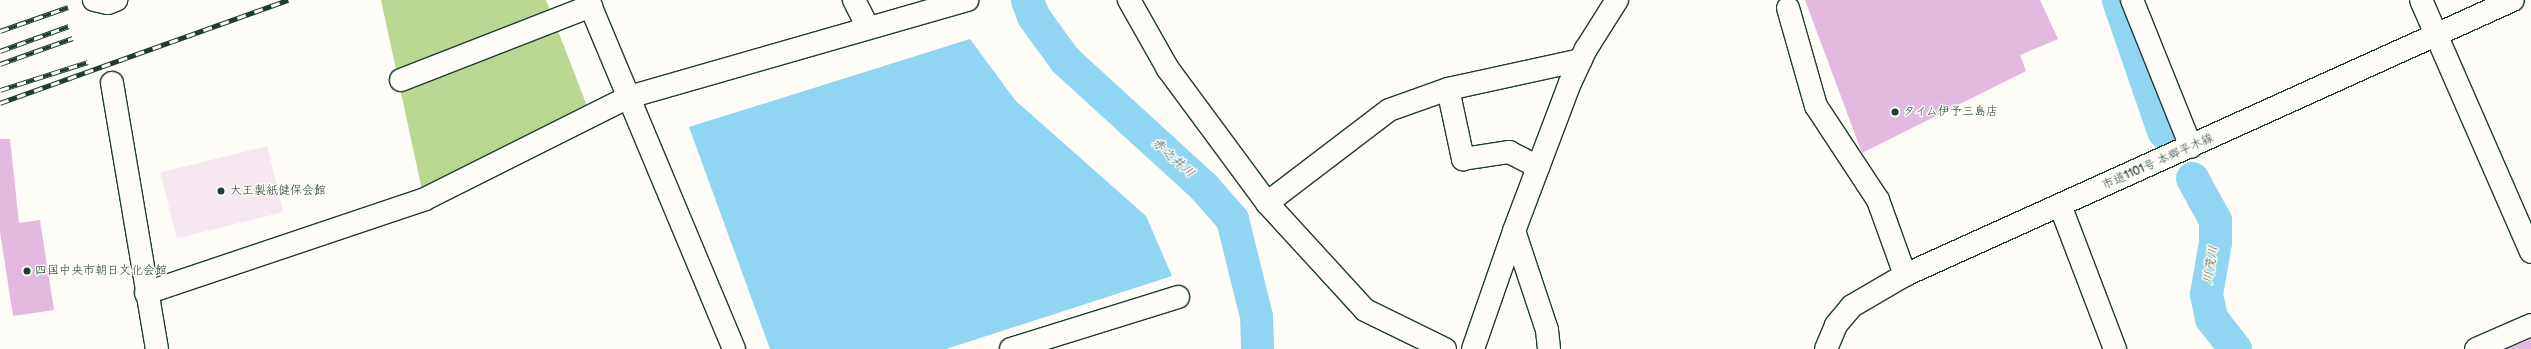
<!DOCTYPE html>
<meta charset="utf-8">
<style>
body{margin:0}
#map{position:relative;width:2531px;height:349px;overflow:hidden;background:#fdfcf7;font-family:"Balsamiq Sans","Klee One",sans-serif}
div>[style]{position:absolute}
.built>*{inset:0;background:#f6e8f0;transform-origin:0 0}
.green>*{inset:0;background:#bad891}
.water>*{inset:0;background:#90d5f2}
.river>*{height:33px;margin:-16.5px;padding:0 16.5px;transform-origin:16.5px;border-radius:16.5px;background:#90d5f2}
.building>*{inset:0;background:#e4b9df}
.roads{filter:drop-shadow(1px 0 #1f3d34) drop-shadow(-1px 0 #1f3d34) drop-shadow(0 1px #1f3d34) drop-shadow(0 -1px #1f3d34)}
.minor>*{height:22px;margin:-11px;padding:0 11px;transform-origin:11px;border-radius:11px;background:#fdfcf7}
.rail>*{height:4.5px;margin-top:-2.25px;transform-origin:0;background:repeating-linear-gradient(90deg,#fdfcf7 0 9px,#1f3d34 0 18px);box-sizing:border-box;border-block:1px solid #1f3d34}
.dots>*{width:11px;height:11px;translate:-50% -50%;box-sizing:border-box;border:2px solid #fdfcf7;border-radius:50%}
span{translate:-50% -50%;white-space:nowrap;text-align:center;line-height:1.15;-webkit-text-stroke:3px #fdfcf7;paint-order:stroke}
.poi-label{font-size:12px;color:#1f3d34}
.left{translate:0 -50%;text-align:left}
.street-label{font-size:12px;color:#1f3d34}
.water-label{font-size:13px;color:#365b5a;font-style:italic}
</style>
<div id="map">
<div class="built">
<div style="left:267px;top:146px;width:68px;height:110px;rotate:76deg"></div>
</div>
<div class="green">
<div style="clip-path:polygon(381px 0,546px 0,589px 111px,422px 190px)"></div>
</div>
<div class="water">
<div style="clip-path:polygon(970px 39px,1015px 100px,1146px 216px,1172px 276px,946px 349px,770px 349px,689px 127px)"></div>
</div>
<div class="river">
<div style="left:1027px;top:0;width:17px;rotate:69deg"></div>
<div style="left:1033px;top:16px;width:54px;rotate:54deg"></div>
<div style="left:1065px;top:60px;width:187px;rotate:42.4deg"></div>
<div style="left:1203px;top:186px;width:44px;rotate:48.7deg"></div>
<div style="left:1232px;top:219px;width:100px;rotate:76.1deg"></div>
<div style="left:1256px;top:316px;width:33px;rotate:88deg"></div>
<div style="left:2118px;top:0;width:139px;rotate:71deg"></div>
<div style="left:2192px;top:178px;width:48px;rotate:61.3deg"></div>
<div style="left:2215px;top:220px;width:22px;rotate:90deg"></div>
<div style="left:2215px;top:242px;width:53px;rotate:99.8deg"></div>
<div style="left:2206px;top:294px;width:25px;rotate:78deg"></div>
<div style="left:2211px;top:318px;width:39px;rotate:52deg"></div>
</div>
<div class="building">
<div style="clip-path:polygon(1805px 0,2040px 0,2058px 39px,2020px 55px,2026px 71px,1862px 153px)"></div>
<div style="clip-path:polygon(0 139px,10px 139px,19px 223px,40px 220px,54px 310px,13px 316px,0 232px)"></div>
<div style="clip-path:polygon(2531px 339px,2531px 349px,2507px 349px)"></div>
</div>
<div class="roads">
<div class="minor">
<div style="left:94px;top:0;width:14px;rotate:12deg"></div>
<div style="left:108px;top:3px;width:9px;rotate:-21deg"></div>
<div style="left:588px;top:0;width:378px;rotate:67.3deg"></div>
<div style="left:854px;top:0;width:31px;rotate:63deg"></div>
<div style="left:1129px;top:0;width:79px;rotate:60.5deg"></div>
<div style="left:1168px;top:69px;width:167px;rotate:53.5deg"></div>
<div style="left:1267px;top:203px;width:145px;rotate:47.5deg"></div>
<div style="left:1365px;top:310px;width:89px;rotate:26deg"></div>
<div style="left:2132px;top:0;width:158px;rotate:68.1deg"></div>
<div style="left:2421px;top:0;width:275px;rotate:66.4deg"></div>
<div style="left:1788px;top:8px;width:102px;rotate:74.1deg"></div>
<div style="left:1816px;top:106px;width:113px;rotate:56.6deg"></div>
<div style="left:1878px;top:200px;width:80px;rotate:70.2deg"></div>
<div style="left:401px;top:80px;width:204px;rotate:-21.3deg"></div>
<div style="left:112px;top:83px;width:270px;rotate:80.4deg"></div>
<div style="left:1448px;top:89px;width:72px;rotate:77.9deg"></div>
<div style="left:1463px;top:159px;width:47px;rotate:-8.7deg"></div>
<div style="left:1509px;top:152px;width:33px;rotate:27deg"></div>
<div style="left:1267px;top:203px;width:153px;rotate:-37.3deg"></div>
<div style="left:1389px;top:110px;width:63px;rotate:-19.6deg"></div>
<div style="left:1448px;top:89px;width:136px;rotate:-12.3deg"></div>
<div style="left:2060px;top:205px;width:154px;rotate:69.1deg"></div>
<div style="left:146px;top:293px;width:294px;rotate:-18.6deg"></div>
<div style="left:425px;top:199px;width:228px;rotate:-26.6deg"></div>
<div style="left:629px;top:97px;width:352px;rotate:-16deg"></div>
<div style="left:1011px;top:349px;width:175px;rotate:-17.3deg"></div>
<div style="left:1473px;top:349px;width:125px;rotate:-70.8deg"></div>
<div style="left:1549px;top:349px;width:19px;rotate:-96deg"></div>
<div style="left:1547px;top:330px;width:104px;rotate:-108.4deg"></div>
<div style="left:1514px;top:231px;width:158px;rotate:-69.3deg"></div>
<div style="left:1570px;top:83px;width:38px;rotate:-65deg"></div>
<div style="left:1586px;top:49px;width:58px;rotate:-57.7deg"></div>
<div style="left:1826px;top:349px;width:26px;rotate:-67deg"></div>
<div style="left:1836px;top:325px;width:25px;rotate:-50deg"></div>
<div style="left:1852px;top:306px;width:61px;rotate:-30.3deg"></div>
<div style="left:1905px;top:275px;width:667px;rotate:-24.34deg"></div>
<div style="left:2476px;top:349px;width:60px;rotate:-23.6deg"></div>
</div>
</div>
<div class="rail">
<div style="left:0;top:31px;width:72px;rotate:-19.4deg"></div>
<div style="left:0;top:51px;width:73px;rotate:-19.9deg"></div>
<div style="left:0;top:64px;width:77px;rotate:-19.6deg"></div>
<div style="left:0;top:90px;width:92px;rotate:-17.7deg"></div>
<div style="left:0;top:103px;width:306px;rotate:-19.7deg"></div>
</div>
<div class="dots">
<div style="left:1895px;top:112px;background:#1f3d34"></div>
<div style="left:221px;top:191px;background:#1f3d34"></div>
<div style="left:27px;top:271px;background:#1f3d34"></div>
</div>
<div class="poi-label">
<span class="left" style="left:1903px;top:112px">タイム伊予三島店</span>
<span class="left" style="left:230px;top:191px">大王製紙健保会館</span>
<span class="left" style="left:35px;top:271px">四国中央市朝日文化会館</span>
</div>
<div class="street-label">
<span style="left:2158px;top:162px;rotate:-24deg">市道1101号 本郷平木線</span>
</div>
<div class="water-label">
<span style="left:1173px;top:158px;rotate:42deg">赤之井川</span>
<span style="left:2211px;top:265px;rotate:-81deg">川茂川</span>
</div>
</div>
